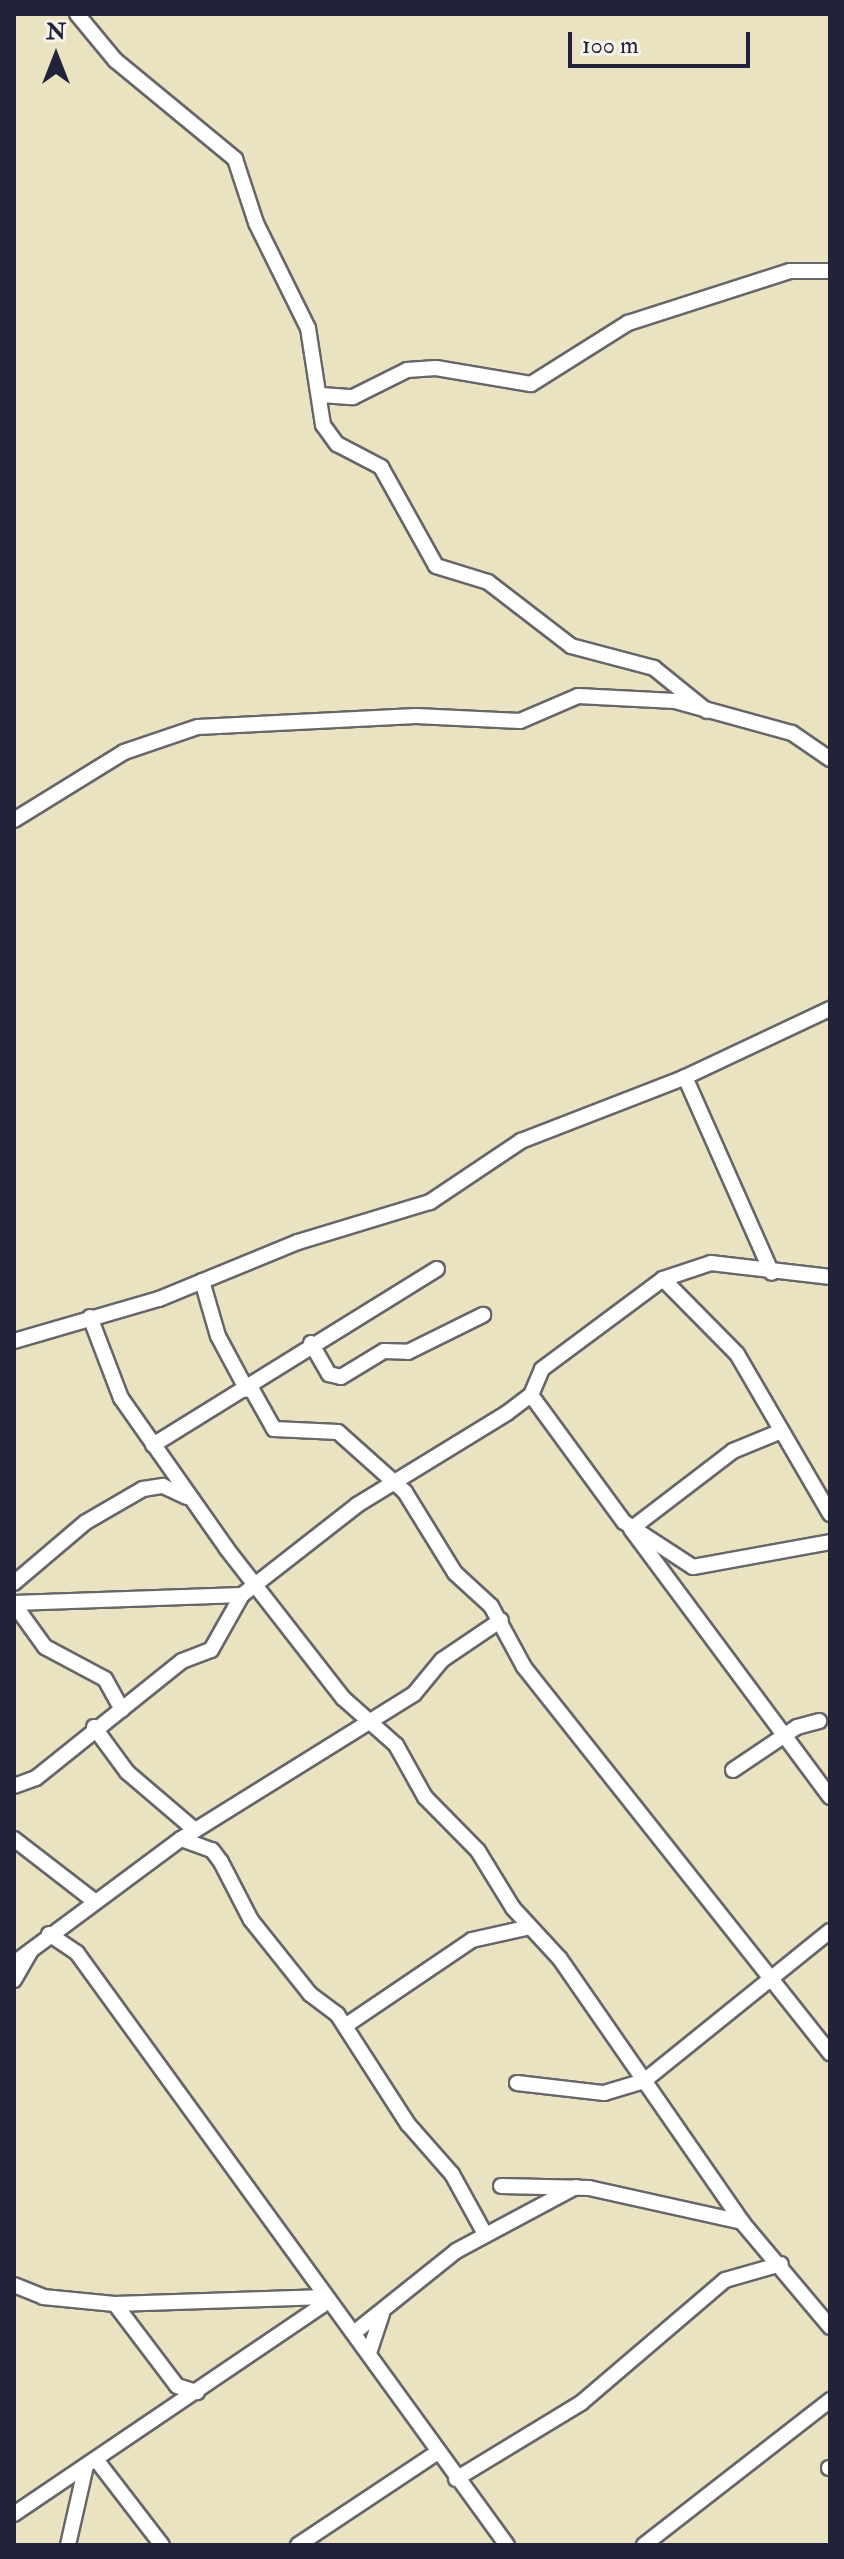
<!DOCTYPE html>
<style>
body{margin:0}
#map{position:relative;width:844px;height:2559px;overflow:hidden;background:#e9e3c2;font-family:"IM FELL Double Pica",serif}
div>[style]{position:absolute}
.roads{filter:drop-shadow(2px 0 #68666a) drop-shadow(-2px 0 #68666a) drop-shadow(0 2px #68666a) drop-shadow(0 -2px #68666a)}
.minor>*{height:14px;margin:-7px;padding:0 7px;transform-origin:7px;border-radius:7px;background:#fff}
span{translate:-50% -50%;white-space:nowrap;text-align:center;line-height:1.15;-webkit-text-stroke:8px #f7f3e8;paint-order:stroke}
.frame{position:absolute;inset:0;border:16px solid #22223b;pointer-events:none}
.north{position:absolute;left:16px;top:16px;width:80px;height:80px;-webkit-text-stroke:6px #f7f3e8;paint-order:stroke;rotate:0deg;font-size:22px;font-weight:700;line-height:32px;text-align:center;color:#22223b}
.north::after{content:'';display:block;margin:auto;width:28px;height:36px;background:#22223b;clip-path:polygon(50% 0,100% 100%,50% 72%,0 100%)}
.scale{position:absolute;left:568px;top:32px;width:182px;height:36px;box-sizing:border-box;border:4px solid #22223b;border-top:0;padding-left:10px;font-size:24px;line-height:28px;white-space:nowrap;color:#22223b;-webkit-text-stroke:6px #f7f3e8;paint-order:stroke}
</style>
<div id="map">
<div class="roads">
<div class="minor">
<div style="left:77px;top:14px;width:60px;rotate:50.4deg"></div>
<div style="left:115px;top:60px;width:156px;rotate:39.5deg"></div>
<div style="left:235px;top:159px;width:67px;rotate:71.8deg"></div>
<div style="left:256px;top:223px;width:117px;rotate:63.7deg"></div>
<div style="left:308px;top:328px;width:98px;rotate:81.2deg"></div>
<div style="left:323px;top:425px;width:24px;rotate:54deg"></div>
<div style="left:337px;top:444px;width:50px;rotate:27.6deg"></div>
<div style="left:381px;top:467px;width:113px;rotate:60.9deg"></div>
<div style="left:436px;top:566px;width:54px;rotate:17.1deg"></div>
<div style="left:488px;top:582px;width:105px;rotate:37.6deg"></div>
<div style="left:571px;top:646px;width:86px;rotate:14.8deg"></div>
<div style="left:654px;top:668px;width:68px;rotate:39.1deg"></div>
<div style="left:321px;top:395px;width:32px;rotate:4deg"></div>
<div style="left:353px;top:397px;width:60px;rotate:-26.6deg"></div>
<div style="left:407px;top:370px;width:29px;rotate:-4deg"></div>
<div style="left:436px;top:368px;width:96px;rotate:9.6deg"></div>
<div style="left:531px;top:384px;width:115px;rotate:-32.2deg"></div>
<div style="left:628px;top:323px;width:170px;rotate:-17.8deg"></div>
<div style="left:790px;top:271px;width:40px"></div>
<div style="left:14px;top:820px;width:129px;rotate:-31.7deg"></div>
<div style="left:124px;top:752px;width:78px;rotate:-18.7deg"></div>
<div style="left:198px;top:727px;width:218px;rotate:-2.9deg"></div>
<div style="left:416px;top:716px;width:104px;rotate:2.8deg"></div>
<div style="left:520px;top:721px;width:63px;rotate:-23.3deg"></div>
<div style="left:578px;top:696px;width:97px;rotate:3deg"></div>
<div style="left:675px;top:701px;width:121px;rotate:15.3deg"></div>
<div style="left:792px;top:733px;width:46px;rotate:34.4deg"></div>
<div style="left:685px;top:1077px;width:214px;rotate:66.1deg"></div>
<div style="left:663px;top:1279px;width:105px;rotate:45.4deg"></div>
<div style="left:737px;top:1354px;width:185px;rotate:59.8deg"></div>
<div style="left:202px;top:1281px;width:57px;rotate:73.8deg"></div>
<div style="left:218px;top:1336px;width:61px;rotate:61.8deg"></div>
<div style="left:90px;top:1317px;width:87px;rotate:69.1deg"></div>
<div style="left:121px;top:1398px;width:184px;rotate:54.9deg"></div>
<div style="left:227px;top:1549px;width:189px;rotate:52.1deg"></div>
<div style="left:343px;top:1698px;width:71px;rotate:41.6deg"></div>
<div style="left:396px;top:1745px;width:60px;rotate:60.9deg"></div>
<div style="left:425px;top:1797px;width:76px;rotate:45.5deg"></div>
<div style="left:478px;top:1851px;width:67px;rotate:58.4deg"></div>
<div style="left:513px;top:1908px;width:69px;rotate:47.3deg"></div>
<div style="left:560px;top:1959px;width:320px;rotate:55.3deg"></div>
<div style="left:742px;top:2222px;width:137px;rotate:50deg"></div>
<div style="left:14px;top:1341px;width:151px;rotate:-16.2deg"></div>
<div style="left:159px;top:1299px;width:150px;rotate:-22.3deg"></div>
<div style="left:298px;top:1242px;width:138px;rotate:-16.9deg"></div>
<div style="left:430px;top:1202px;width:110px;rotate:-33.8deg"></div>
<div style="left:521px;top:1141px;width:172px;rotate:-21.2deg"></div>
<div style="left:681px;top:1079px;width:165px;rotate:-25.2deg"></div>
<div style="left:311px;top:1343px;width:36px;rotate:60deg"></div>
<div style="left:329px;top:1374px;width:12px;rotate:14deg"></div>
<div style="left:341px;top:1377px;width:50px;rotate:-31.2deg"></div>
<div style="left:384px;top:1351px;width:24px;rotate:2deg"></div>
<div style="left:408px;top:1352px;width:84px;rotate:-26.3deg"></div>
<div style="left:251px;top:1388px;width:47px;rotate:60.7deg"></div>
<div style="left:274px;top:1429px;width:64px;rotate:2.7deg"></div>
<div style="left:338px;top:1432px;width:90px;rotate:41.8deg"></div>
<div style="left:405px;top:1492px;width:95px;rotate:58.3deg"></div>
<div style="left:455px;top:1573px;width:49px;rotate:42.5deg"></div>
<div style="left:491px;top:1606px;width:69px;rotate:61.6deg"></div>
<div style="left:524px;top:1667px;width:493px;rotate:51.6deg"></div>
<div style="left:531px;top:1395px;width:157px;rotate:53.8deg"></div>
<div style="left:624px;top:1522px;width:82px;rotate:33.1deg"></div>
<div style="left:693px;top:1567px;width:139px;rotate:-10.3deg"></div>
<div style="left:779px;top:1432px;width:50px;rotate:157.6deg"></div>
<div style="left:733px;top:1451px;width:128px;rotate:142.6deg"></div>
<div style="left:631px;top:1529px;width:334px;rotate:53.4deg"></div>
<div style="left:153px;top:1445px;width:334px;rotate:-31.8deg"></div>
<div style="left:14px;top:1583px;width:94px;rotate:-40.3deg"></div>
<div style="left:86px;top:1522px;width:66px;rotate:-30.1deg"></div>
<div style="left:143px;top:1489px;width:20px;rotate:-9deg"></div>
<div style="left:163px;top:1486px;width:26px;rotate:25deg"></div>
<div style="left:14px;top:1603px;width:228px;rotate:-2deg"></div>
<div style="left:14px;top:1604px;width:53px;rotate:54.2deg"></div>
<div style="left:45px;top:1647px;width:68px;rotate:28.1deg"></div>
<div style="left:105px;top:1679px;width:35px;rotate:61deg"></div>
<div style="left:94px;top:1727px;width:56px;rotate:53.7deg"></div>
<div style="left:127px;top:1772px;width:89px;rotate:40.5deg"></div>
<div style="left:733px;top:1770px;width:77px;rotate:-33.9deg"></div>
<div style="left:797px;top:1727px;width:23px;rotate:-15deg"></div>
<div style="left:14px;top:1786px;width:23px;rotate:-20deg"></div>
<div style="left:36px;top:1778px;width:187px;rotate:-38.7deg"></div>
<div style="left:182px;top:1661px;width:31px;rotate:-21deg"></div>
<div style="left:211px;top:1650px;width:63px;rotate:-60.6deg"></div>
<div style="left:242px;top:1595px;width:146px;rotate:-38deg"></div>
<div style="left:357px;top:1505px;width:176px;rotate:-31.5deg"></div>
<div style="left:507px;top:1413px;width:30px;rotate:-37deg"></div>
<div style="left:531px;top:1395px;width:28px;rotate:-67deg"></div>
<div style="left:542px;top:1369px;width:151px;rotate:-36.6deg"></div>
<div style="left:663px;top:1279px;width:51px;rotate:-18.4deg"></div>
<div style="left:711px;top:1263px;width:120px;rotate:6.7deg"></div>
<div style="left:14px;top:1839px;width:100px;rotate:37.7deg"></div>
<div style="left:181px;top:1839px;width:33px;rotate:20deg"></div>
<div style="left:212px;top:1850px;width:15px;rotate:53deg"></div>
<div style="left:221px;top:1862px;width:65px;rotate:62.7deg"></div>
<div style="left:251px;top:1920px;width:95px;rotate:51.4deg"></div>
<div style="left:310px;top:1994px;width:34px;rotate:37deg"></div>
<div style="left:337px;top:2014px;width:131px;rotate:57.2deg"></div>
<div style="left:408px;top:2124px;width:67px;rotate:48.7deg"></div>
<div style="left:452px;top:2174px;width:68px;rotate:61.2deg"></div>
<div style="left:49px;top:1934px;width:34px;rotate:34deg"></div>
<div style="left:77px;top:1953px;width:732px;rotate:54.01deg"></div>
<div style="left:14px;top:1963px;width:208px;rotate:-36.6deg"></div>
<div style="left:181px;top:1839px;width:274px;rotate:-31.9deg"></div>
<div style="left:414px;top:1694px;width:44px;rotate:-50.5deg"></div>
<div style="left:442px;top:1660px;width:71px;rotate:-34.1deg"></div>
<div style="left:14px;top:1980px;width:34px;rotate:-60deg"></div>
<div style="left:345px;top:2026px;width:153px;rotate:-34.1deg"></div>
<div style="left:472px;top:1940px;width:59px;rotate:-12.6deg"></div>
<div style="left:517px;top:2083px;width:88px;rotate:6.6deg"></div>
<div style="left:604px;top:2093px;width:42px;rotate:-16.7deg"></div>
<div style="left:644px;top:2081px;width:239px;rotate:-38.9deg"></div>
<div style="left:501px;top:2186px;width:88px;rotate:1.3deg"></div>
<div style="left:589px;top:2188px;width:157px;rotate:12.5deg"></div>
<div style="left:14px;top:2285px;width:31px;rotate:22deg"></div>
<div style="left:43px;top:2297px;width:72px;rotate:5.6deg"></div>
<div style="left:115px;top:2304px;width:211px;rotate:-1.9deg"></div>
<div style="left:115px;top:2304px;width:103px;rotate:52.9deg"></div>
<div style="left:177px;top:2386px;width:21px;rotate:17deg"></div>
<div style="left:355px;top:2332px;width:129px;rotate:-38.7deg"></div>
<div style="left:456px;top:2251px;width:136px;rotate:-28.1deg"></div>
<div style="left:369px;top:2353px;width:41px;rotate:-71.6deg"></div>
<div style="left:98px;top:2462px;width:105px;rotate:52.4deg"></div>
<div style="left:829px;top:2468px;width:1px"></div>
<div style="left:456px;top:2479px;width:146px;rotate:-31.3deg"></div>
<div style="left:581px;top:2403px;width:189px;rotate:-40.5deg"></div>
<div style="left:725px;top:2280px;width:58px;rotate:-15.9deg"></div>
<div style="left:14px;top:2514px;width:380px;rotate:-34.1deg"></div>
<div style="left:68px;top:2545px;width:77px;rotate:-77.2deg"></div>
<div style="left:298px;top:2545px;width:168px;rotate:-33.6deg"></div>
<div style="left:644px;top:2545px;width:236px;rotate:-37.9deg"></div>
</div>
</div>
<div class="frame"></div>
<div class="north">N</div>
<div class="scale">100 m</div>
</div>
